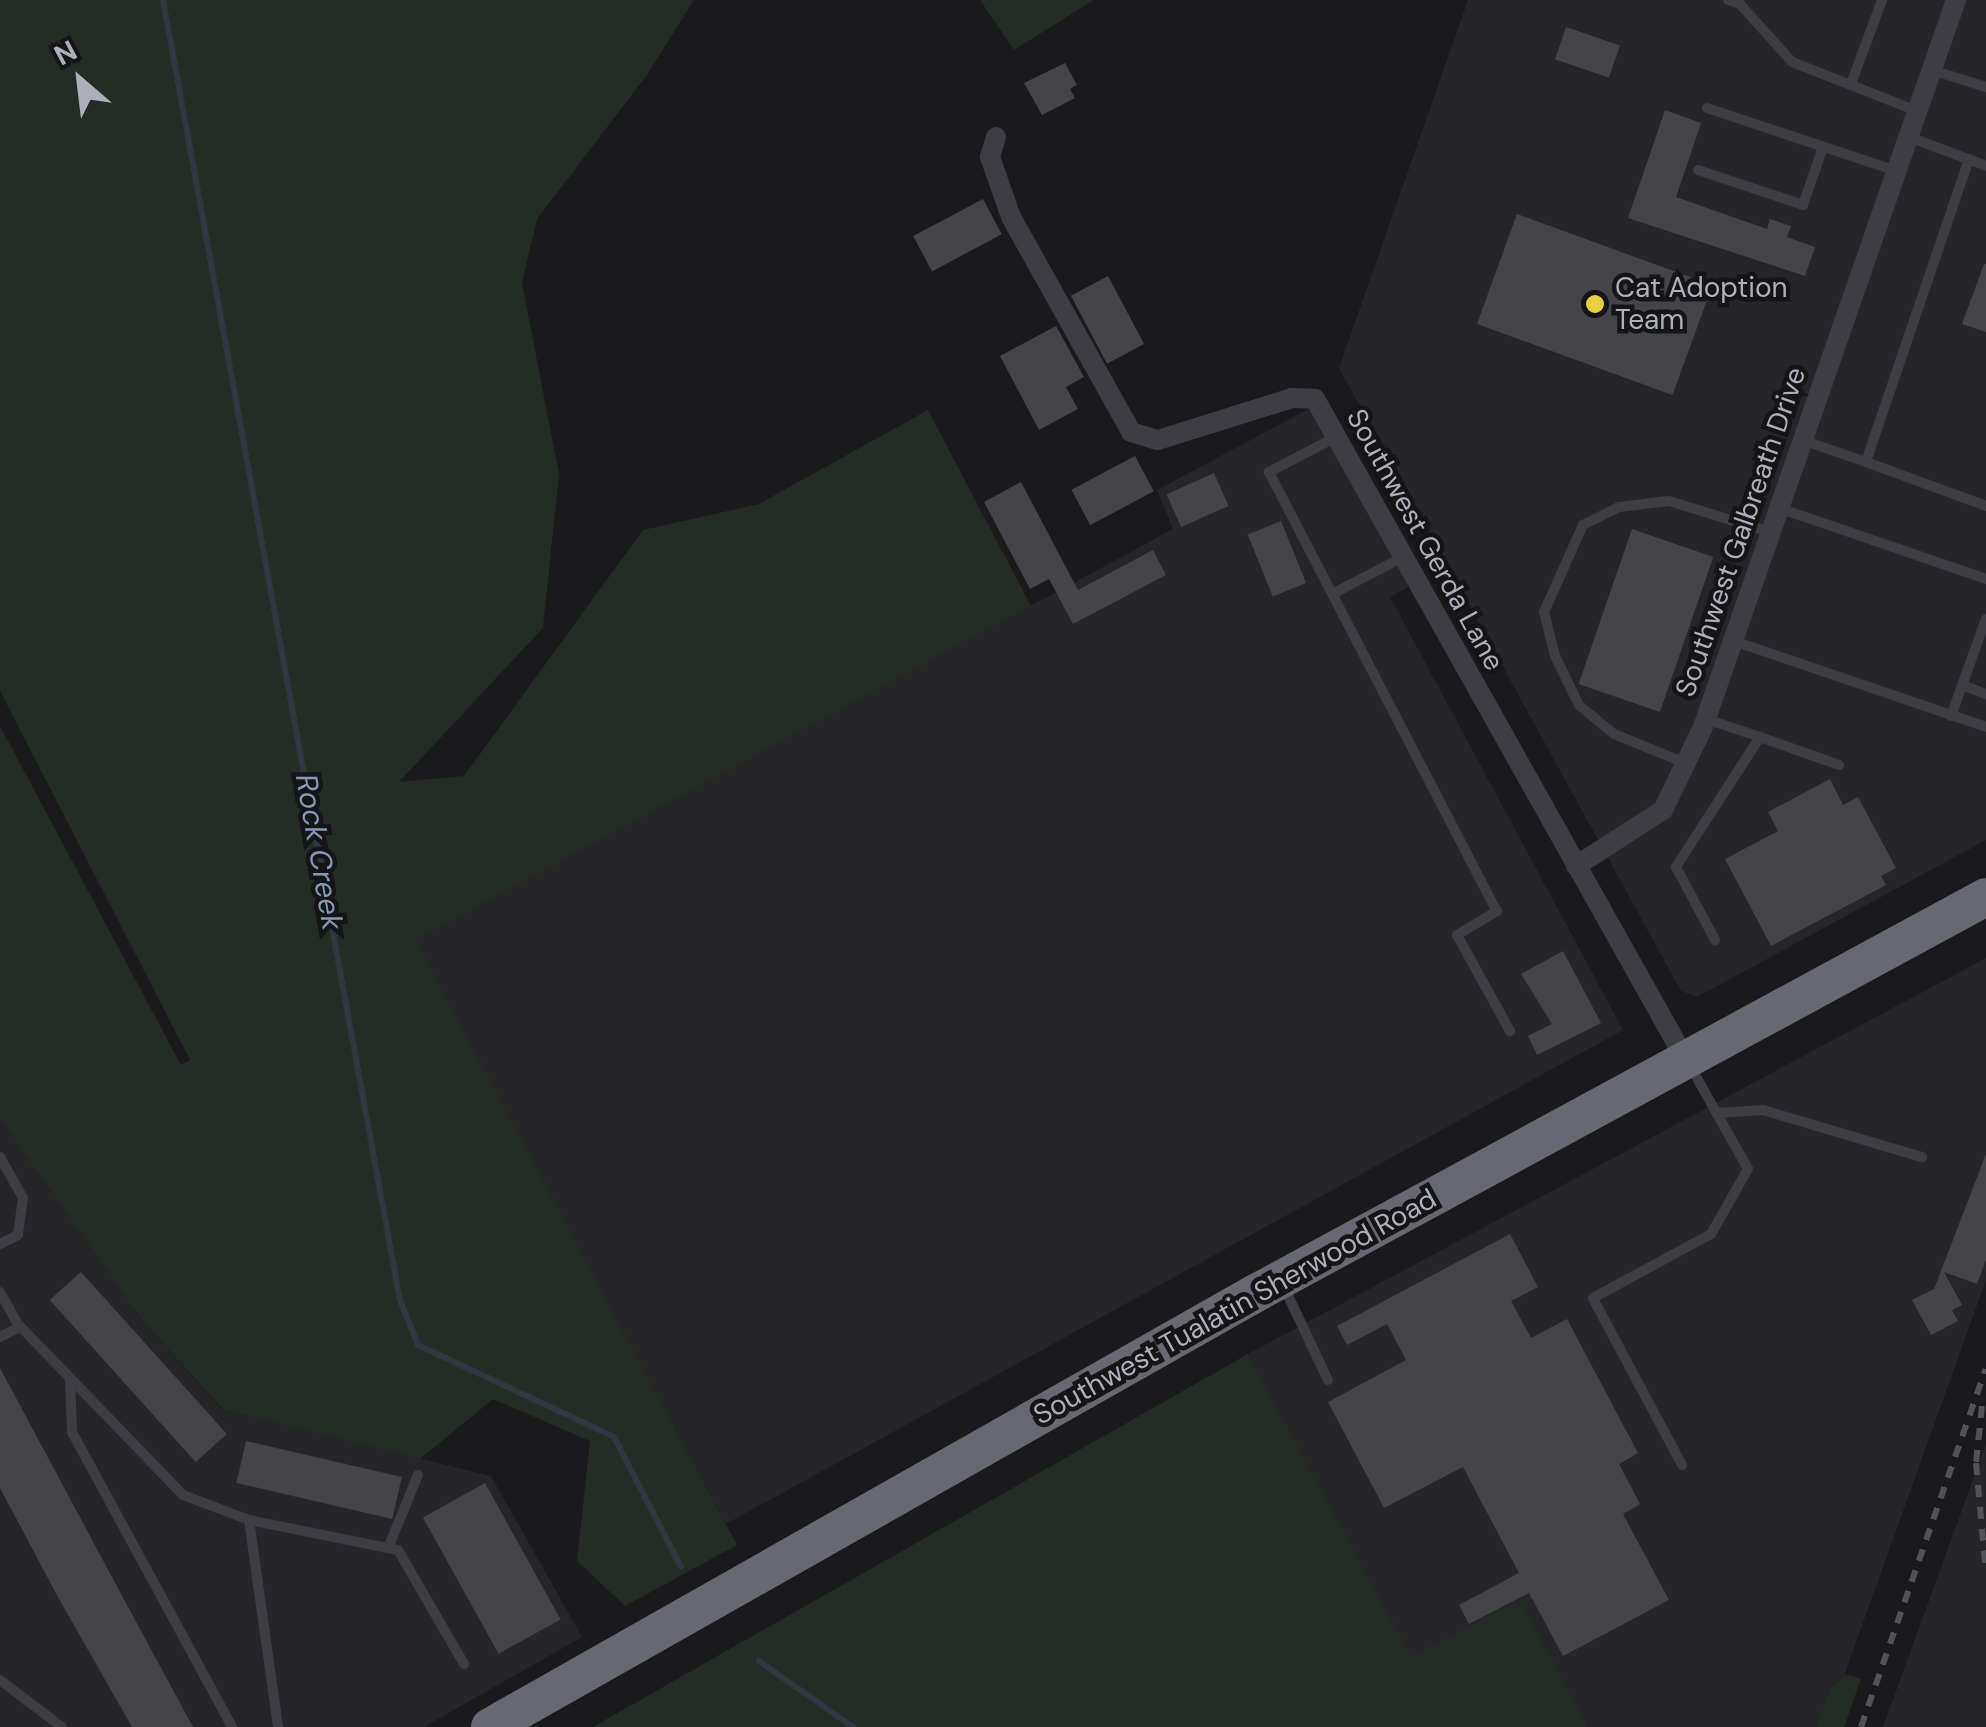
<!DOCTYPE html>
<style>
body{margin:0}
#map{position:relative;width:1986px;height:1727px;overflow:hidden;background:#1a1a1c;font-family:"DM Sans",sans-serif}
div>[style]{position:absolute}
.built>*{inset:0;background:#262629}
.green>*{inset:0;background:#242c26}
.stream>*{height:6px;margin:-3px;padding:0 3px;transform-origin:3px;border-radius:3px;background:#303740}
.building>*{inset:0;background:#444449;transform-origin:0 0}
.lane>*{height:10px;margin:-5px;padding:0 5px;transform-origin:5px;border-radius:5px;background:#3d3d43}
.street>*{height:20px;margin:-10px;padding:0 10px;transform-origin:10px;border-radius:10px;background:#3d3d43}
.highway>*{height:38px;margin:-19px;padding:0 19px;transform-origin:19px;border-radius:19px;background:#676872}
.rail>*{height:6px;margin-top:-3px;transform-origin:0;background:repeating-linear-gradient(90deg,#52535a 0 12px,transparent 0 22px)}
.dots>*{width:28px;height:28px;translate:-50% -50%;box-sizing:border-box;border:5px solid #151517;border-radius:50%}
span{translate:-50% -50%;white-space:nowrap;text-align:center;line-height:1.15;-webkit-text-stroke:9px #151517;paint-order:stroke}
.poi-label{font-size:28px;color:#adafbb}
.left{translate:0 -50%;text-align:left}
.street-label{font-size:28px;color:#adafbb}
.water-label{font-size:30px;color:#8598b5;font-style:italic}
.north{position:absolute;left:30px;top:30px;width:100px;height:100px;-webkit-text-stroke:8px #151517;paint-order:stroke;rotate:332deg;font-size:28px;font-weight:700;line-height:40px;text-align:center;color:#adafbb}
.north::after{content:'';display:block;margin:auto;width:35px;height:45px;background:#adafbb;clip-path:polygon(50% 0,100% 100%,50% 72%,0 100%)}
</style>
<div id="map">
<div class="built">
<div style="clip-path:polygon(1468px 0,1986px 0,1986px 840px,1697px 997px,1681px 991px,1339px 368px)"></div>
<div style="clip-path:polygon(1327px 399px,1424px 578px,1390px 597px,1623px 1030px,726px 1524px,414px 940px,1173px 529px,1157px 490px)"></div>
<div style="clip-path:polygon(1986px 958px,1986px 1280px,1845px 1673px,1830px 1689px,1816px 1727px,1589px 1727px,1524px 1608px,1411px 1658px,1248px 1354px)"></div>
<div style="clip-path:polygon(0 1119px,141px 1319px,222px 1410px,491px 1476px,582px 1637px,424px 1727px,0 1727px)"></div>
<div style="clip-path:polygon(1986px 1444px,1986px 1727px,1883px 1727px)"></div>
</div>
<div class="green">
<div style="clip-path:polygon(0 0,694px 0,647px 75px,537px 219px,522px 283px,559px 474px,543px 628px,399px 782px,464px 776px,643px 530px,759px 504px,928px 410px,1031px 606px,415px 940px,737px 1545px,625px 1606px,577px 1561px,590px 1441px,493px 1399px,420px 1459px,223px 1410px,141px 1319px,0 1119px,0 726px,181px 1065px,190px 1060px,0 691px)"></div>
<div style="clip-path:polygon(980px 0,1094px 0,1014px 50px)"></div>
<div style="clip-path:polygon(1248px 1354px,1411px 1657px,1511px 1604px,1524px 1608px,1589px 1727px,593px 1727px)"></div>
<div style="clip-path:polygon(1845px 1674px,1861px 1679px,1844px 1727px,1816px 1727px,1830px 1689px)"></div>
</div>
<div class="stream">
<div style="left:163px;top:0;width:1321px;rotate:79.67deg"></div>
<div style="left:400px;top:1300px;width:48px;rotate:68.2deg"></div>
<div style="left:418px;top:1345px;width:217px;rotate:25.1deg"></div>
<div style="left:614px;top:1437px;width:146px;rotate:62.7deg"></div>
<div style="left:759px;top:1661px;width:115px;rotate:35.1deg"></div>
</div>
<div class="building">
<div style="left:1566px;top:27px;width:57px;height:34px;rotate:19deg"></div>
<div style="clip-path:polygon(1065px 63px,1077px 85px,1070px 89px,1075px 98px,1042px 115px,1024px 83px)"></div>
<div style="clip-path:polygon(1665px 110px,1701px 123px,1676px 197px,1767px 229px,1770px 219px,1791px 226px,1787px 237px,1815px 247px,1805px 276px,1628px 218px)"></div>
<div style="left:983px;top:199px;width:40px;height:79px;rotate:62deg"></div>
<div style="left:1517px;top:214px;width:208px;height:117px;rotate:20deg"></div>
<div style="clip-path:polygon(1984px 264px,1986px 264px,1986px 332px,1962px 324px)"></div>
<div style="left:1108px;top:276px;width:77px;height:42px;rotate:62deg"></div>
<div style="clip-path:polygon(1056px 326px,1084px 377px,1066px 387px,1078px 409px,1039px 430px,1000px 356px)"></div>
<div style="left:1135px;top:456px;width:40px;height:72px;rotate:62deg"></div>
<div style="left:1214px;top:473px;width:36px;height:52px;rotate:66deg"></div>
<div style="clip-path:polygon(1021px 482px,1078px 590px,1153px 550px,1166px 575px,1073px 624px,1049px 579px,1030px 589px,984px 502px)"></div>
<div style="left:1281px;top:521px;width:67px;height:36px;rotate:68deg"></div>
<div style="left:1632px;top:529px;width:86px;height:164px;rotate:19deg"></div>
<div style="clip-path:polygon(1830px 779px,1843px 805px,1858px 797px,1896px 868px,1881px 876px,1886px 885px,1771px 946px,1725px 859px,1778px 831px,1768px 812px)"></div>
<div style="clip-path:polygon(1563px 951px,1601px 1023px,1537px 1055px,1528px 1036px,1552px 1024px,1521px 974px)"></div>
<div style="clip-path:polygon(1986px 1154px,1986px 1260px,1977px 1284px,1944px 1272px,1962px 1305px,1952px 1310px,1958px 1321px,1931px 1335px,1912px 1300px,1934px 1289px)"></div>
<div style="clip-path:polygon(1510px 1234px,1538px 1287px,1511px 1301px,1531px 1338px,1567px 1319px,1638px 1453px,1619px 1464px,1640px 1504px,1623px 1514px,1669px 1600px,1563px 1656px,1529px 1593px,1469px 1624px,1459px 1605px,1519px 1573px,1463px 1467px,1384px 1508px,1328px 1402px,1406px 1360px,1387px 1324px,1347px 1345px,1337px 1326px)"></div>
<div style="left:81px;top:1272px;width:218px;height:42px;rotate:48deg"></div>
<div style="clip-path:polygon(0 1368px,120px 1592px,193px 1727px,132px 1727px,59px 1599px,0 1488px)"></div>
<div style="left:246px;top:1441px;width:160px;height:43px;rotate:13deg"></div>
<div style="left:485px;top:1483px;width:156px;height:71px;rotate:61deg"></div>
</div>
<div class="lane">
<div style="left:1728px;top:0;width:13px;rotate:18deg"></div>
<div style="left:1740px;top:4px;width:78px;rotate:48.1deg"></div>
<div style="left:1792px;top:62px;width:134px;rotate:21.4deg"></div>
<div style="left:1932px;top:70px;width:57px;rotate:17.5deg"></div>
<div style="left:1851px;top:84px;width:90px;rotate:-69.7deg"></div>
<div style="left:1707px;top:108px;width:199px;rotate:18.4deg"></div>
<div style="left:1909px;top:137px;width:82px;rotate:20.6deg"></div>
<div style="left:1969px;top:159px;width:320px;rotate:108.8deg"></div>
<div style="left:1866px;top:462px;width:128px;rotate:20.1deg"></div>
<div style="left:1698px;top:170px;width:111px;rotate:18.4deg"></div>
<div style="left:1803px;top:205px;width:61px;rotate:-71deg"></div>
<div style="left:1336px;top:437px;width:76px;rotate:152.4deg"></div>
<div style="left:1269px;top:472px;width:495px;rotate:62.6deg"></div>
<div style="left:1497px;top:911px;width:47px;rotate:149deg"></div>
<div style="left:1457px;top:935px;width:110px;rotate:61.1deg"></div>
<div style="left:1802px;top:440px;width:68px;rotate:19deg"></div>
<div style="left:1779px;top:508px;width:219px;rotate:18.9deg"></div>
<div style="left:1334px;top:593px;width:78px;rotate:-27.6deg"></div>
<div style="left:1734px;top:641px;width:266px;rotate:18.8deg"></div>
<div style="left:1962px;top:685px;width:26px;rotate:21deg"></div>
<div style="left:1951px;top:716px;width:103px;rotate:-70.2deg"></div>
<div style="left:1706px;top:719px;width:57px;rotate:18.4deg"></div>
<div style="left:1760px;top:737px;width:155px;rotate:122.9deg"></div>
<div style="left:1676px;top:867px;width:83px;rotate:61.9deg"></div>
<div style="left:1760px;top:737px;width:84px;rotate:19.5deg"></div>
<div style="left:1685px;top:763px;width:77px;rotate:-157.8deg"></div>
<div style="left:1614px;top:734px;width:45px;rotate:-140.4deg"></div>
<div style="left:1579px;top:705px;width:55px;rotate:-116.1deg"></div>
<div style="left:1555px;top:656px;width:45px;rotate:-104deg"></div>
<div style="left:1544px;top:612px;width:95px;rotate:-65.9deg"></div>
<div style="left:1583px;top:525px;width:40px;rotate:-26.6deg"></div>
<div style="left:1619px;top:507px;width:50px;rotate:-6.8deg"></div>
<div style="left:1669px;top:501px;width:106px;rotate:17.1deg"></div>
<div style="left:1717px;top:1113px;width:46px;rotate:-3.7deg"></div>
<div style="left:1763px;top:1110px;width:166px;rotate:16.5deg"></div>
<div style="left:0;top:1157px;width:47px;rotate:60.7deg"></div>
<div style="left:23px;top:1198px;width:37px;rotate:98deg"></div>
<div style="left:18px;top:1235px;width:20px;rotate:153deg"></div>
<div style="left:1283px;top:1285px;width:105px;rotate:64.7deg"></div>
<div style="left:0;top:1292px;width:35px;rotate:61deg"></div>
<div style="left:17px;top:1323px;width:239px;rotate:46deg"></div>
<div style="left:183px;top:1495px;width:71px;rotate:20.7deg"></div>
<div style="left:249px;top:1520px;width:209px;rotate:82deg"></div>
<div style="left:0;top:1337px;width:22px;rotate:-27deg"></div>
<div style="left:70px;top:1380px;width:52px;rotate:87.8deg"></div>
<div style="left:72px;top:1432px;width:336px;rotate:61.5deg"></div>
<div style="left:1682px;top:1465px;width:189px;rotate:-118.1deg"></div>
<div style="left:1593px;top:1298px;width:134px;rotate:-28.5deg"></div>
<div style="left:1711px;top:1234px;width:75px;rotate:-60.4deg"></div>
<div style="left:1748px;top:1169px;width:120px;rotate:-119.3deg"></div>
<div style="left:249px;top:1520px;width:152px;rotate:11.4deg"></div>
<div style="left:398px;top:1550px;width:132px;rotate:59.9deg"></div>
<div style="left:388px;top:1548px;width:79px;rotate:-67.7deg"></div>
<div style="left:0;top:1680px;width:78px;rotate:37.2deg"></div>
</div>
<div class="street">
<div style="left:996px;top:137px;width:21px;rotate:107deg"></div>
<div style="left:990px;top:157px;width:64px;rotate:70.7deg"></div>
<div style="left:1011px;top:217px;width:246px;rotate:60.8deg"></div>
<div style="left:1131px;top:432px;width:28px;rotate:17deg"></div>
<div style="left:1158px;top:440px;width:140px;rotate:-17.4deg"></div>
<div style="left:1292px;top:398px;width:23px;rotate:2deg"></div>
<div style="left:1315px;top:399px;width:758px;rotate:60.7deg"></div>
<div style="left:1576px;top:866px;width:103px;rotate:-32.8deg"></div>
<div style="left:1663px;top:810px;width:92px;rotate:-64.3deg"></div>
<div style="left:1703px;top:727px;width:770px;rotate:-70.81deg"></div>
</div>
<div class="highway">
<div style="left:490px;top:1727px;width:880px;rotate:-29.54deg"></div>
<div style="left:1256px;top:1293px;width:830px;rotate:-28.48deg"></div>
</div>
<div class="rail">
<div style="left:1982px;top:1406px;width:57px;rotate:96deg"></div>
<div style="left:1976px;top:1463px;width:110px;rotate:84.8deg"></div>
<div style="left:1861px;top:1727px;width:379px;rotate:-70.8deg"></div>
</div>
<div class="dots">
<div style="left:1595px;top:304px;background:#edcd41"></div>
</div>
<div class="poi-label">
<span class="left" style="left:1615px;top:304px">Cat Adoption<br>Team</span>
</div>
<div class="street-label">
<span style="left:1741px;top:532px;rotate:-71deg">Southwest Galbreath Drive</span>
<span style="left:1425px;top:540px;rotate:61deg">Southwest Gerda Lane</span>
<span style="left:1235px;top:1307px;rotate:-29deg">Southwest Tualatin Sherwood Road</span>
</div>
<div class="water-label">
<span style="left:319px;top:852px;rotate:80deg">Rock Creek</span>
</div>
<div class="north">N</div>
</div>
